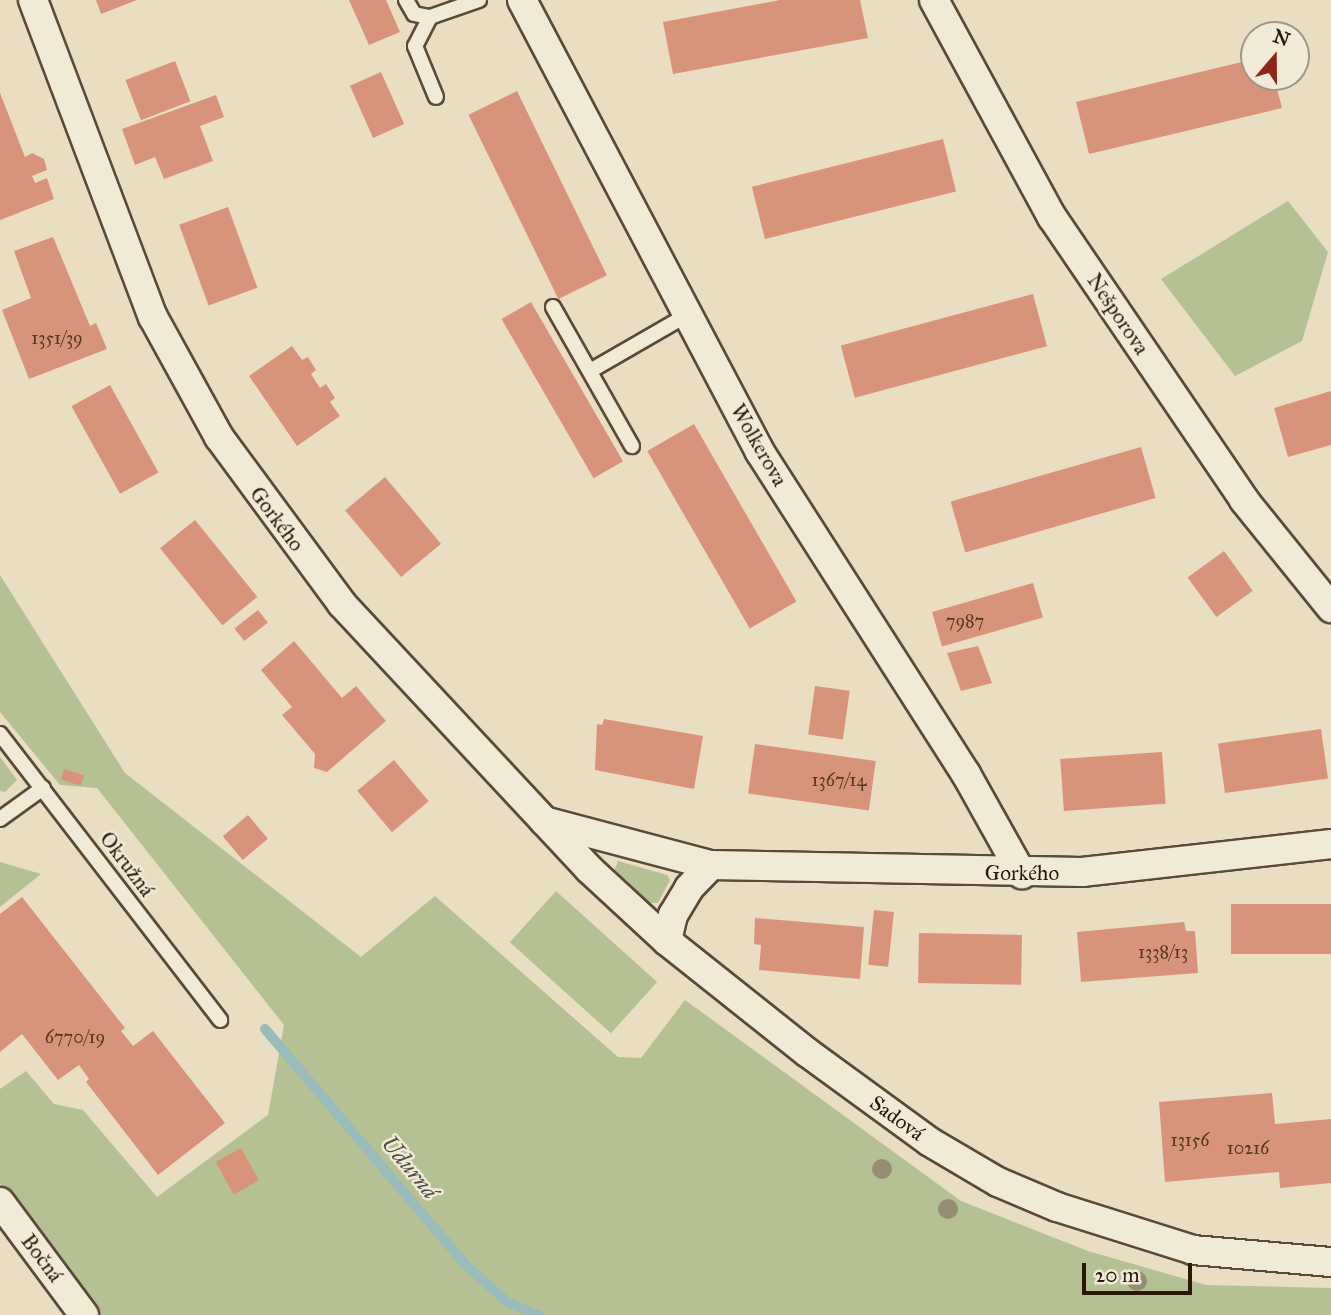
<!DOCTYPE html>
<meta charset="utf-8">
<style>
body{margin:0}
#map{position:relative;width:1331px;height:1315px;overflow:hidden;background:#e9dec1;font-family:"IM FELL Great Primer",serif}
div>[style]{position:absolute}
.green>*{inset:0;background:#b6c193;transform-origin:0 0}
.stream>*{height:10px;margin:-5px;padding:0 5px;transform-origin:5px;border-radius:5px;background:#99bbba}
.building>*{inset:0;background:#d8947a;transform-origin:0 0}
.roads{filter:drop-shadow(2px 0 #5a4a36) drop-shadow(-2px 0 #5a4a36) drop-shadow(0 2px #5a4a36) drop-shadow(0 -2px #5a4a36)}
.service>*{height:14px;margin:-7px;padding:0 7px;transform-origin:7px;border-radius:7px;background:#f1ead7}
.minor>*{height:28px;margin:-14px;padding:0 14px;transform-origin:14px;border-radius:14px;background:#f1ead7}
.trees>*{width:20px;height:20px;margin:-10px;border-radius:50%;background:#978d72}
span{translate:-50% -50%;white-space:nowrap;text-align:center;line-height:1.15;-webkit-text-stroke:5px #f1ead7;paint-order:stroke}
.number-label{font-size:18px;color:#563824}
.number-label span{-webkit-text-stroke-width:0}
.street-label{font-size:21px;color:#2a1907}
.water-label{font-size:23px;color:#515246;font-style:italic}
.north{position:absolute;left:1240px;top:21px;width:70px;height:70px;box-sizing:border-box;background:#f1ead7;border:2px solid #a19684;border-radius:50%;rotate:20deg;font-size:19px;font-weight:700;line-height:28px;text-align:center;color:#2a1907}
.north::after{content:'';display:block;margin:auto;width:24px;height:32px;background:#8f2418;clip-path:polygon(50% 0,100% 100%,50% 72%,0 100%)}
.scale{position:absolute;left:1082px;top:1263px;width:110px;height:32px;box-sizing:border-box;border:4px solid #2a1907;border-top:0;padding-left:9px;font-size:21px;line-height:24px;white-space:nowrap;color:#2a1907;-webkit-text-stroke:5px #f1ead7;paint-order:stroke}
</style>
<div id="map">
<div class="green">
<div style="clip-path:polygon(1288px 201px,1328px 252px,1302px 341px,1235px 376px,1161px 279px)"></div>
<div style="clip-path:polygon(0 575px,125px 773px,361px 957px,435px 896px,618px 1057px,641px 1058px,685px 1000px,961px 1201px,1088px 1251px,1206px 1285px,1331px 1288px,1331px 1315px,94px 1315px,0 1184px,0 1089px,26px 1071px,54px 1104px,83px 1110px,157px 1197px,268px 1115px,284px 1025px,97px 788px,60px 785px,0 712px)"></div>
<div style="clip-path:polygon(0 757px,17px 780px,5px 792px,0 791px)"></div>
<div style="clip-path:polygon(618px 861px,667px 875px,670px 880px,658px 903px,649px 903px,614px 871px)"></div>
<div style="clip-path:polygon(0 862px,41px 874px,0 907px)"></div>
<div style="left:556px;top:891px;width:136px;height:69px;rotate:42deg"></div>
</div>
<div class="stream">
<div style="left:265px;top:1029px;width:310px;rotate:49.6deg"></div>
<div style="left:466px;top:1265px;width:55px;rotate:42.1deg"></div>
<div style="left:507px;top:1302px;width:34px;rotate:23deg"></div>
</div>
<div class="building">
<div style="clip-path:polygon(96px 0,137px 0,101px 14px)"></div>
<div style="clip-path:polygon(349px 0,386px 0,400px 32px,369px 45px)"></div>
<div style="clip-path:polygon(780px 0,860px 0,868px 38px,673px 74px,663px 22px)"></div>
<div style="clip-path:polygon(1254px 59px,1254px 77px,1274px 77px,1282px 108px,1089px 154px,1076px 102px)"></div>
<div style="left:175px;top:61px;width:43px;height:53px;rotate:69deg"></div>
<div style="left:381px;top:72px;width:57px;height:34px;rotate:66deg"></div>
<div style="left:517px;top:91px;width:205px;height:54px;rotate:64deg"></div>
<div style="clip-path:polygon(0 93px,25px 157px,32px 153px,44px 159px,47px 170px,32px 176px,35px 183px,47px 178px,54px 199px,0 220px)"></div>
<div style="clip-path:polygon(216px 95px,224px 117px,200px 126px,213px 161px,164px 179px,155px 157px,135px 165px,122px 129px)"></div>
<div style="left:943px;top:139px;width:54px;height:197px;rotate:76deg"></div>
<div style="left:228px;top:207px;width:86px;height:52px;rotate:70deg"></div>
<div style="clip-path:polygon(53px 237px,90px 326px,96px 323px,107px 349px,29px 379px,2px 310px,31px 298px,14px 251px)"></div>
<div style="left:1033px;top:294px;width:54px;height:199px;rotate:75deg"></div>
<div style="left:531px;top:302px;width:184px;height:34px;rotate:60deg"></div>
<div style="clip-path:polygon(292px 346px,302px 360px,308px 357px,316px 370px,311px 374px,320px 388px,326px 384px,335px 398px,330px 402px,340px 416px,297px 446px,249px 376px)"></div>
<div style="left:110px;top:385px;width:100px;height:44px;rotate:61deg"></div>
<div style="clip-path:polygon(1331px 391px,1331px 445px,1288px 457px,1274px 408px)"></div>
<div style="left:694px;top:424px;width:205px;height:54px;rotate:60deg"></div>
<div style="left:1141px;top:447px;width:53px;height:198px;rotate:74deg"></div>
<div style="left:385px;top:477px;width:87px;height:52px;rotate:50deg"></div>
<div style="left:195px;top:520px;width:99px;height:45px;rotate:51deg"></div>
<div style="left:1224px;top:551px;width:49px;height:45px;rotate:54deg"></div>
<div style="left:1033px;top:583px;width:36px;height:105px;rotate:74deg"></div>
<div style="left:258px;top:610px;width:16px;height:30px;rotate:52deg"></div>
<div style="clip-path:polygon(294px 641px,342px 698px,356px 686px,386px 721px,327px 772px,314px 768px,315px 754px,282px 715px,292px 707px,261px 670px)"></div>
<div style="clip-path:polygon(978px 646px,992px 683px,961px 691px,947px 653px)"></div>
<div style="left:815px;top:686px;width:35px;height:49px;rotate:8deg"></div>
<div style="clip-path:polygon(604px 719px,703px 736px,694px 789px,595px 770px,597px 724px,602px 725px)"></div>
<div style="left:1321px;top:729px;width:50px;height:104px;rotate:82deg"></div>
<div style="left:755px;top:744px;width:122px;height:50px;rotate:8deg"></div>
<div style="left:1162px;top:752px;width:52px;height:102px;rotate:86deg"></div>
<div style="left:394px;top:760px;width:54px;height:48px;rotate:50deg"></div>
<div style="left:64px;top:769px;width:21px;height:11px;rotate:17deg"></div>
<div style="left:248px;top:815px;width:31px;height:33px;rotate:50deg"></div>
<div style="clip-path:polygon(22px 897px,125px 1028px,121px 1031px,133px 1046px,153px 1031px,225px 1123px,158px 1175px,86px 1082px,89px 1079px,79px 1065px,58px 1080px,22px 1034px,0 1052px,0 914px)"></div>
<div style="left:1331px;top:904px;width:50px;height:100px;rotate:90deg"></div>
<div style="left:874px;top:910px;width:20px;height:55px;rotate:6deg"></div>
<div style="clip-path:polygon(755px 918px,864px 927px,860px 979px,759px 970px,761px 945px,754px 944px)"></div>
<div style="clip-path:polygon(1184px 922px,1186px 931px,1195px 931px,1198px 973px,1081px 982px,1077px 932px)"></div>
<div style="left:919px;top:933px;width:103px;height:50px;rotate:1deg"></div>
<div style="clip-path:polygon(1272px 1093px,1275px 1124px,1331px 1119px,1331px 1183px,1280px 1188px,1279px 1172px,1165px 1182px,1159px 1102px)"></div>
<div style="left:241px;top:1148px;width:37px;height:29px;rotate:61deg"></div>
</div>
<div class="roads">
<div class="service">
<div style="left:406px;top:0;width:16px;rotate:60deg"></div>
<div style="left:414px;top:14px;width:16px;rotate:11deg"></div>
<div style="left:430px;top:17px;width:52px;rotate:-19.1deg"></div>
<div style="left:430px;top:17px;width:33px;rotate:117deg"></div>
<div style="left:415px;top:46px;width:55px;rotate:67.6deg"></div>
<div style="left:553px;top:307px;width:160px;rotate:60.4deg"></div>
<div style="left:590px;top:371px;width:112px;rotate:-30deg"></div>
<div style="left:0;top:734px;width:361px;rotate:52.4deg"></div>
<div style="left:0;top:819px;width:53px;rotate:-35.8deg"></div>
</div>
<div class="minor">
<div style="left:33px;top:0;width:339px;rotate:69.3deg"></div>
<div style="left:153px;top:317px;width:137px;rotate:61.2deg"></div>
<div style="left:219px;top:437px;width:207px;rotate:53.6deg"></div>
<div style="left:342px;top:604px;width:362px;rotate:47deg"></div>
<div style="left:589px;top:869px;width:106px;rotate:42.7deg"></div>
<div style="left:667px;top:941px;width:180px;rotate:38.5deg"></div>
<div style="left:808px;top:1053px;width:151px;rotate:36.1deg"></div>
<div style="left:930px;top:1142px;width:79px;rotate:30.5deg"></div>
<div style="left:998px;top:1182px;width:64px;rotate:23deg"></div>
<div style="left:1057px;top:1207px;width:143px;rotate:17.5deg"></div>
<div style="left:1193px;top:1250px;width:139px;rotate:5deg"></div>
<div style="left:522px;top:0;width:511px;rotate:62.23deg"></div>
<div style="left:760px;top:452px;width:382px;rotate:57.4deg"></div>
<div style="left:966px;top:774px;width:115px;rotate:60.8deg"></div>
<div style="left:934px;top:0;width:247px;rotate:61.5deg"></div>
<div style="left:1052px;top:217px;width:342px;rotate:55.8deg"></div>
<div style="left:1244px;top:500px;width:139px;rotate:51.1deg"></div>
<div style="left:544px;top:821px;width:173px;rotate:14.8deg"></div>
<div style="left:711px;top:865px;width:371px;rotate:1.1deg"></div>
<div style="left:1082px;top:872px;width:251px;rotate:-6.4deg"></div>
<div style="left:667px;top:941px;width:27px;rotate:-77deg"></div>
<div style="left:673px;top:915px;width:31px;rotate:-59deg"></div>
<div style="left:689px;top:888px;width:32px;rotate:-46deg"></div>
<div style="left:0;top:1202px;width:141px;rotate:53.4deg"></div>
</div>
</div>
<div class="trees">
<div style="left:882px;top:1169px"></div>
<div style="left:948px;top:1209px"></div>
<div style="left:1137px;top:1281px"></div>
</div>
<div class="number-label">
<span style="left:57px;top:338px">1351/39</span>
<span style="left:965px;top:621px">7987</span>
<span style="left:839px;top:780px">1367/14</span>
<span style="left:1163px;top:952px">1338/13</span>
<span style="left:75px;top:1037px">6770/19</span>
<span style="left:1190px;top:1140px">13156</span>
<span style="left:1248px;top:1148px">10216</span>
</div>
<div class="street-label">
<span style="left:1118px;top:314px;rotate:56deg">Nešporova</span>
<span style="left:759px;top:445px;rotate:60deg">Wolkerova</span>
<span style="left:277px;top:519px;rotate:53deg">Gorkého</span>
<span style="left:127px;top:864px;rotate:53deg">Okružná</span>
<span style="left:1022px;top:873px">Gorkého</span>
<span style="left:897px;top:1118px;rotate:36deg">Sadová</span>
<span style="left:42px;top:1258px;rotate:53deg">Bočná</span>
</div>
<div class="water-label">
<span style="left:410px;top:1167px;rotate:50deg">Udurná</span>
</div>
<div class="north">N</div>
<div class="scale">20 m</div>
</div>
